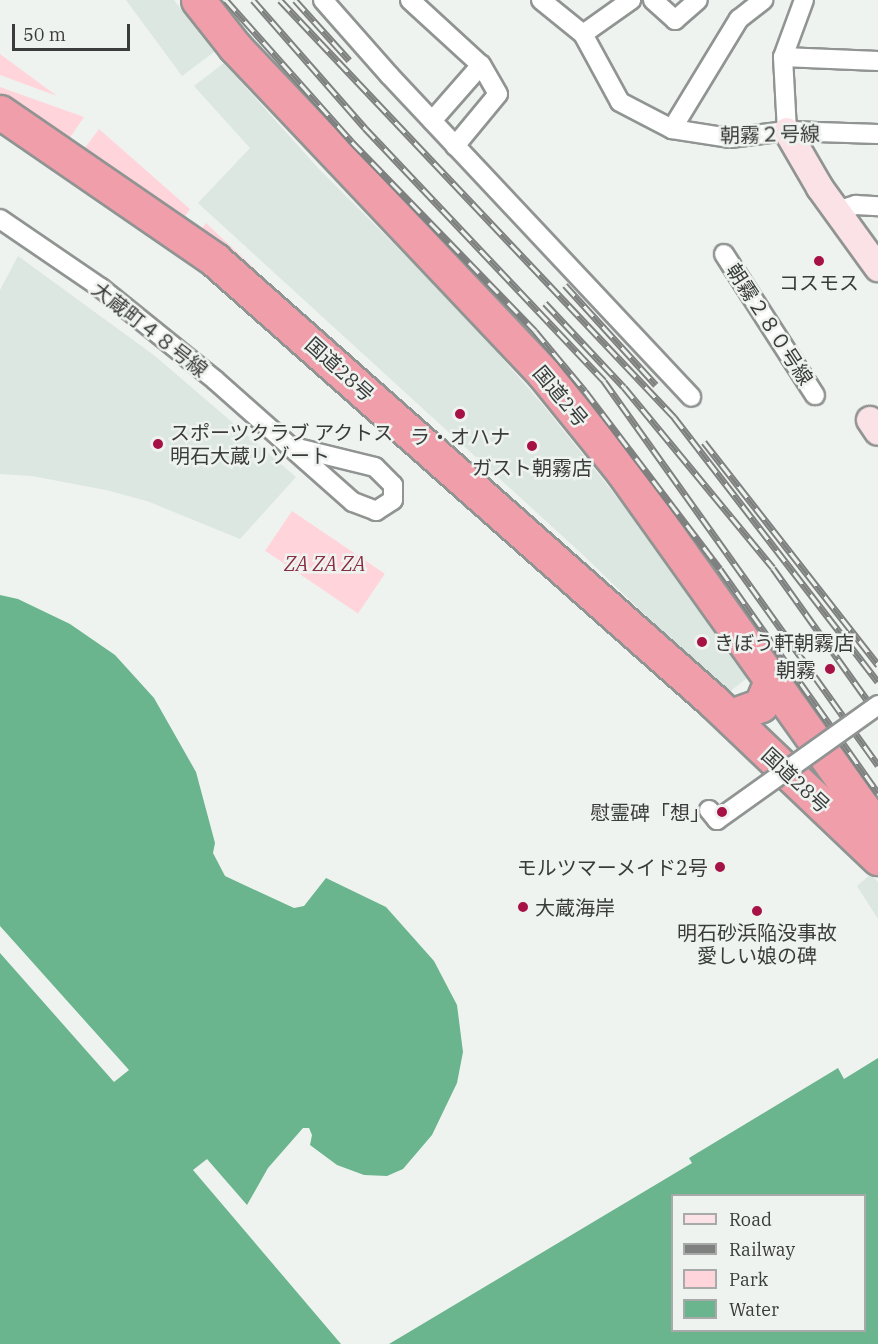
<!DOCTYPE html>
<meta charset="utf-8">
<style>
body{margin:0}
#map{position:relative;width:878px;height:1344px;overflow:hidden;background:#eff3f0;font-family:"IBM Plex Serif","Noto Sans JP",serif}
div>[style]{position:absolute}
.built>*{inset:0;background:#dbe7e0}
.green>*{inset:0;background:#ffd4da;transform-origin:0 0}
.water>*{inset:0;background:#6ab58d}
.roads{filter:drop-shadow(2px 0 #909492) drop-shadow(-2px 0 #909492) drop-shadow(0 2px #909492) drop-shadow(0 -2px #909492)}
.street>*{height:18px;margin:-9px;padding:0 9px;transform-origin:9px;border-radius:9px;background:#fff}
.secondary>*{height:26px;margin:-13px;padding:0 13px;transform-origin:13px;border-radius:13px;background:#fbe2e6}
.highway>*{height:33px;margin:-16.5px;padding:0 16.5px;transform-origin:16.5px;border-radius:16.5px;background:#f19eab}
.rail>*{height:7px;margin-top:-3.5px;transform-origin:0;background:repeating-linear-gradient(90deg,#eff3f0 0 14px,#7e817f 0 28px);box-sizing:border-box;border-block:2px solid #7e817f}
.bridges{filter:drop-shadow(2px 0 #909492) drop-shadow(-2px 0 #909492) drop-shadow(0 2px #909492) drop-shadow(0 -2px #909492)}
.street-bridge>*{height:18px;margin:-9px;padding:0 9px;transform-origin:9px;border-radius:9px;background:#fff}
.dots>*{width:16px;height:16px;translate:-50% -50%;box-sizing:border-box;border:3px solid #eff3f0;border-radius:50%}
span{translate:-50% -50%;white-space:nowrap;text-align:center;line-height:1.15;-webkit-text-stroke:5px #eff3f0;paint-order:stroke}
.street-label{font-size:20px;color:#3a3c3b}
.poi-label{font-size:20px;color:#3a3c3b}
.left{translate:0 -50%;text-align:left}
.right{translate:-100% -50%;text-align:right}
.park-label{font-size:20px;color:#882d43;font-style:italic}
.legend{position:absolute;left:671px;top:1194px;width:195px;height:138px;box-sizing:border-box;background:#eff3f0;border:2px solid #a7aaa8;margin:0;padding:8px 10px;list-style:none;font-size:18px;color:#3a3c3b}
.legend li{display:flex;align-items:center;gap:12px;height:30px}
.legend b{width:30px;border:2px solid #a7aaa8}
.scale{position:absolute;left:12px;top:24px;width:118px;height:27px;box-sizing:border-box;border:3px solid #3a3c3b;border-top:0;padding-left:8px;font-size:18px;line-height:21px;white-space:nowrap;color:#3a3c3b;-webkit-text-stroke:4px #eff3f0;paint-order:stroke}
</style>
<div id="map">
<div class="built">
<div style="clip-path:polygon(126px 0,174px 0,214px 52px,182px 76px)"></div>
<div style="clip-path:polygon(224px 63px,318px 168px,460px 310px,543px 405px,632px 516px,747px 678px,727px 694px,582px 554px,198px 203px,250px 148px,194px 86px)"></div>
<div style="clip-path:polygon(18px 256px,155px 356px,296px 477px,240px 539px,147px 501px,106px 490px,32px 476px,0 474px,0 290px)"></div>
<div style="clip-path:polygon(871px 874px,878px 882px,878px 919px,857px 886px)"></div>
</div>
<div class="green">
<div style="clip-path:polygon(0 54px,57px 96px,0 75px)"></div>
<div style="clip-path:polygon(0 87px,84px 117px,69px 139px,0 94px)"></div>
<div style="clip-path:polygon(99px 129px,190px 209px,183px 219px,85px 148px)"></div>
<div style="clip-path:polygon(206px 223px,257px 271px,253px 274px,200px 231px)"></div>
<div style="left:292px;top:511px;width:112px;height:48px;rotate:34deg"></div>
</div>
<div class="water">
<div style="clip-path:polygon(0 595px,18px 599px,70px 624px,115px 655px,154px 698px,196px 772px,215px 843px,213px 853px,225px 876px,294px 908px,304px 906px,326px 878px,386px 907px,434px 961px,457px 1005px,463px 1052px,457px 1083px,432px 1135px,403px 1169px,387px 1176px,364px 1175px,337px 1165px,310px 1145px,312px 1135px,309px 1128px,303px 1128px,268px 1168px,247px 1205px,207px 1159px,193px 1170px,341px 1344px,0 1344px,0 953px,114px 1082px,129px 1070px,0 926px)"></div>
<div style="clip-path:polygon(evenodd,878px 1058px,878px 1344px,389px 1344px,692px 1163px,689px 1158px,838px 1068px,844px 1079px,878px 1058px,672px 1196px,864px 1196px,864px 1330px,672px 1330px,672px 1196px)"></div>
</div>
<div class="roads">
<div class="street">
<div style="left:323px;top:0;width:101px;rotate:48.6deg"></div>
<div style="left:390px;top:76px;width:440px;rotate:46.8deg"></div>
<div style="left:410px;top:0;width:96px;rotate:42.5deg"></div>
<div style="left:481px;top:65px;width:74px;rotate:131.2deg"></div>
<div style="left:541px;top:0;width:54px;rotate:39deg"></div>
<div style="left:583px;top:34px;width:77px;rotate:61.4deg"></div>
<div style="left:620px;top:102px;width:59px;rotate:27.4deg"></div>
<div style="left:672px;top:129px;width:59px;rotate:8.8deg"></div>
<div style="left:730px;top:138px;width:57px;rotate:-7deg"></div>
<div style="left:787px;top:131px;width:91px;rotate:1.9deg"></div>
<div style="left:653px;top:0;width:30px;rotate:42deg"></div>
<div style="left:675px;top:20px;width:30px;rotate:-41deg"></div>
<div style="left:583px;top:34px;width:59px;rotate:-35.3deg"></div>
<div style="left:783px;top:57px;width:95px;rotate:2.4deg"></div>
<div style="left:672px;top:129px;width:129px;rotate:-58.7deg"></div>
<div style="left:739px;top:19px;width:31px;rotate:-38deg"></div>
<div style="left:787px;top:131px;width:74px;rotate:-93.1deg"></div>
<div style="left:783px;top:57px;width:61px;rotate:-69.8deg"></div>
<div style="left:455px;top:146px;width:67px;rotate:-50.4deg"></div>
<div style="left:498px;top:94px;width:34px;rotate:-120deg"></div>
<div style="left:837px;top:211px;width:20px;rotate:-18deg"></div>
<div style="left:856px;top:205px;width:22px;rotate:3deg"></div>
<div style="left:0;top:219px;width:122px;rotate:34.3deg"></div>
<div style="left:101px;top:288px;width:146px;rotate:38.9deg"></div>
<div style="left:215px;top:380px;width:184px;rotate:41.5deg"></div>
<div style="left:353px;top:502px;width:25px;rotate:21deg"></div>
<div style="left:376px;top:511px;width:20px;rotate:-33deg"></div>
<div style="left:393px;top:500px;width:15px;rotate:-90deg"></div>
<div style="left:393px;top:485px;width:25px;rotate:-135deg"></div>
<div style="left:375px;top:467px;width:84px;rotate:-166.3deg"></div>
<div style="left:724px;top:254px;width:168px;rotate:57.2deg"></div>
</div>
<div class="secondary">
<div style="left:787px;top:131px;width:66px;rotate:59.9deg"></div>
<div style="left:820px;top:188px;width:99px;rotate:54.1deg"></div>
<div style="left:870px;top:420px;width:14px;rotate:56deg"></div>
</div>
<div class="highway">
<div style="left:198px;top:0;width:60px;rotate:51.8deg"></div>
<div style="left:235px;top:47px;width:450px;rotate:46.6deg"></div>
<div style="left:544px;top:374px;width:126px;rotate:51.1deg"></div>
<div style="left:623px;top:472px;width:439px;rotate:54.5deg"></div>
<div style="left:0;top:112px;width:261px;rotate:34.5deg"></div>
<div style="left:215px;top:260px;width:665px;rotate:41.53deg"></div>
<div style="left:713px;top:701px;width:228px;rotate:43.6deg"></div>
<div style="left:739px;top:713px;width:23px;rotate:-20deg"></div>
<div style="left:761px;top:705px;width:29px;rotate:-68deg"></div>
</div>
</div>
<div class="rail">
<div style="left:226px;top:0;width:190px;rotate:48.4deg"></div>
<div style="left:352px;top:142px;width:263px;rotate:45.9deg"></div>
<div style="left:535px;top:331px;width:78px;rotate:50.2deg"></div>
<div style="left:585px;top:391px;width:223px;rotate:52.8deg"></div>
<div style="left:720px;top:569px;width:274px;rotate:54.8deg"></div>
<div style="left:253px;top:0;width:170px;rotate:48.8deg"></div>
<div style="left:365px;top:128px;width:348px;rotate:46.6deg"></div>
<div style="left:604px;top:381px;width:472px;rotate:54.5deg"></div>
<div style="left:280px;top:0;width:574px;rotate:46.62deg"></div>
<div style="left:674px;top:417px;width:334px;rotate:52.4deg"></div>
<div style="left:295px;top:0;width:81px;rotate:48deg"></div>
<div style="left:565px;top:285px;width:135px;rotate:47.7deg"></div>
<div style="left:545px;top:303px;width:115px;rotate:46.8deg"></div>
<div style="left:624px;top:387px;width:234px;rotate:50.5deg"></div>
<div style="left:773px;top:568px;width:181px;rotate:54.5deg"></div>
<div style="left:704px;top:442px;width:283px;rotate:52deg"></div>
</div>
<div class="bridges">
<div class="street-bridge">
<div style="left:709px;top:810px;width:13px;rotate:51deg"></div>
<div style="left:717px;top:820px;width:198px;rotate:-35.5deg"></div>
</div>
</div>
<div class="dots">
<div style="left:819px;top:261px;background:#a71246"></div>
<div style="left:460px;top:414px;background:#a71246"></div>
<div style="left:158px;top:444px;background:#a71246"></div>
<div style="left:532px;top:446px;background:#a71246"></div>
<div style="left:702px;top:642px;background:#a71246"></div>
<div style="left:830px;top:669px;background:#a71246"></div>
<div style="left:722px;top:812px;background:#a71246"></div>
<div style="left:720px;top:867px;background:#a71246"></div>
<div style="left:523px;top:907px;background:#a71246"></div>
<div style="left:757px;top:911px;background:#a71246"></div>
</div>
<div class="street-label">
<span style="left:770px;top:134px;rotate:-1deg">朝霧２号線</span>
<span style="left:770px;top:324px;rotate:57deg">朝霧２８０号線</span>
<span style="left:150px;top:329px;rotate:38deg">大蔵町４８号線</span>
<span style="left:340px;top:369px;rotate:42deg">国道28号</span>
<span style="left:561px;top:396px;rotate:50deg">国道2号</span>
<span style="left:796px;top:780px;rotate:43deg">国道28号</span>
</div>
<div class="poi-label">
<span style="left:819px;top:282px">コスモス</span>
<span class="left" style="left:170px;top:444px">スポーツクラブ アクトス<br>明石大蔵リゾート</span>
<span style="left:460px;top:436px">ラ・オハナ</span>
<span style="left:532px;top:467px">ガスト朝霧店</span>
<span class="left" style="left:714px;top:642px">きぼう軒朝霧店</span>
<span class="right" style="left:816px;top:669px">朝霧</span>
<span class="right" style="left:710px;top:812px">慰霊碑「想」</span>
<span class="right" style="left:708px;top:867px">モルツマーメイド2号</span>
<span class="left" style="left:535px;top:907px">大蔵海岸</span>
<span style="left:757px;top:944px">明石砂浜陥没事故<br>愛しい娘の碑</span>
</div>
<div class="park-label">
<span style="left:325px;top:563px">ZA ZA ZA</span>
</div>
<ul class="legend">
<li><b style="height:8px;background:#fbe2e6"></b>Road</li>
<li><b style="height:8px;background:#7e817f"></b>Railway</li>
<li><b style="height:16px;background:#ffd4da"></b>Park</li>
<li><b style="height:16px;background:#6ab58d"></b>Water</li>
</ul>
<div class="scale">50 m</div>
</div>
